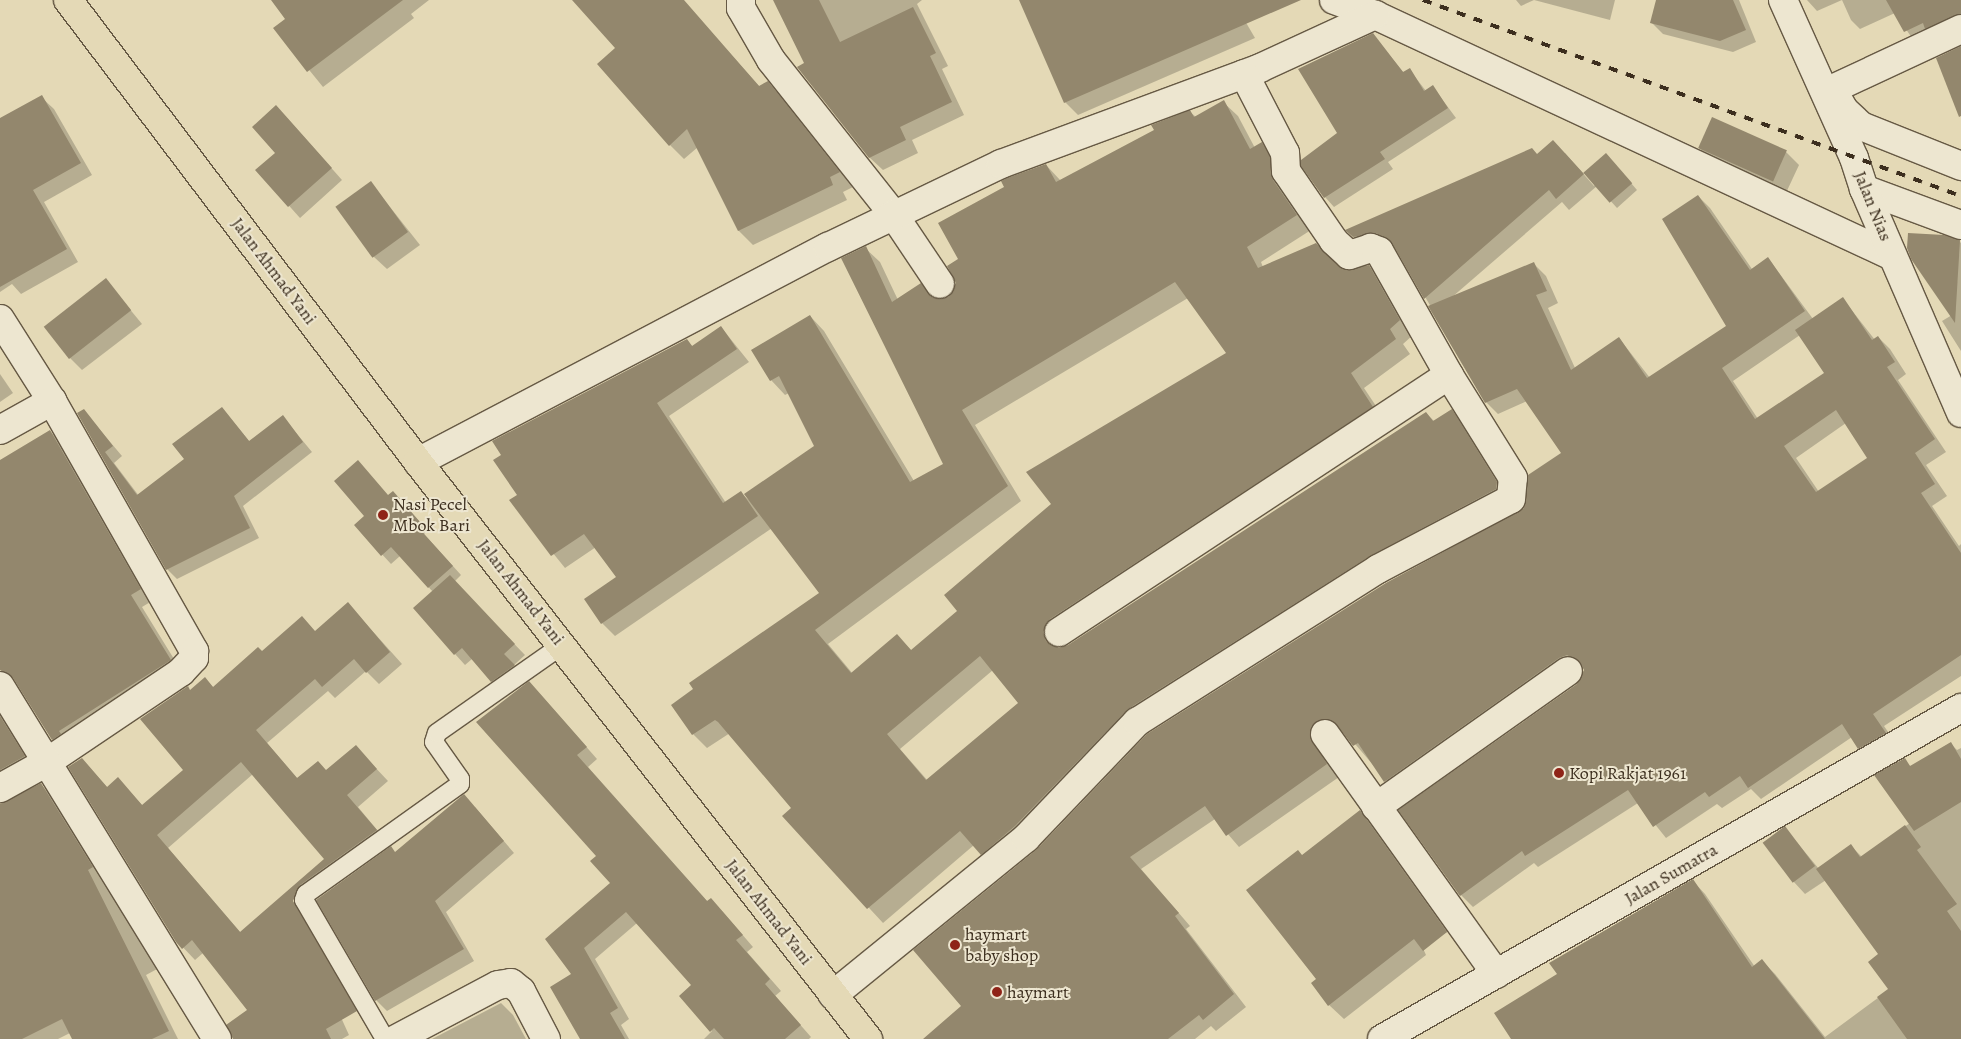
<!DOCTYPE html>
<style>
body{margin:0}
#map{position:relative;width:1961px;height:1039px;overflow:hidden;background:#e4d9b6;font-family:Alegreya,serif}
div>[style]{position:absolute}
.shadow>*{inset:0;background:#0003}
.building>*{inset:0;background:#93876d;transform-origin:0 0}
.roads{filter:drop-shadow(1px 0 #665944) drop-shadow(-1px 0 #665944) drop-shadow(0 1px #665944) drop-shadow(0 -1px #665944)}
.lane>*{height:18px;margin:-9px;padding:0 9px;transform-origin:9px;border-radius:9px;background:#ede6d0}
.street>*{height:28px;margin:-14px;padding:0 14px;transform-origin:14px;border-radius:14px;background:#ede6d0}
.secondary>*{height:28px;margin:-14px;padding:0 14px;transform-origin:14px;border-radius:14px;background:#ede6d0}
.primary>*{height:28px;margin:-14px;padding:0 14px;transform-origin:14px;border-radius:14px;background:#e4d9b6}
.rail>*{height:4px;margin-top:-2px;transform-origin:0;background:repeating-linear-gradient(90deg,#3c2e1e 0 9px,transparent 0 18px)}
.dots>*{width:14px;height:14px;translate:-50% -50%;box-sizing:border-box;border:2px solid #ede6d0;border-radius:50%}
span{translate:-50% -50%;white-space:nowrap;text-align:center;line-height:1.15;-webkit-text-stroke:4px #ede6d0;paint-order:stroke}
.street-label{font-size:18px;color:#3c2e1e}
.poi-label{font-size:18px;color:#3c2e1e}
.left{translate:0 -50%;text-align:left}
</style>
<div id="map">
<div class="shadow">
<div style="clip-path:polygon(272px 0,429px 0,411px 14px,414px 18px,323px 87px,275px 28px,287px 20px)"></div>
<div style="clip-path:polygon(593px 0,675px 0,689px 8px,760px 87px,768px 83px,782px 97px,853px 187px,843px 192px,847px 200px,753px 245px,739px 231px,698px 147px,684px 159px,670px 145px)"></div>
<div style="clip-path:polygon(775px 0,922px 0,917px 4px,948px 66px,942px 69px,964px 115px,912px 140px,918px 153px,883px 170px,870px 158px,806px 64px)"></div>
<div style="clip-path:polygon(1020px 0,1220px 0,1241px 14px,1255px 38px,1078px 115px,1065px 102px)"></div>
<div style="clip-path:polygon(1516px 0,1615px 0,1610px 20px,1534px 0,1521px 6px)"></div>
<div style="clip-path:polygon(1657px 0,1739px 0,1756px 42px,1733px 52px,1663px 34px,1652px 23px)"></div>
<div style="clip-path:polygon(1807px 0,1961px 0,1961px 27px,1914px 41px,1895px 13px,1860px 29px,1851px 20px,1842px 0,1817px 11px)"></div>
<div style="clip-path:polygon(1373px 35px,1404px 73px,1409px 69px,1426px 91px,1433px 87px,1456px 118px,1388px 162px,1393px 169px,1334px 207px,1325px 197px,1339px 134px)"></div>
<div style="clip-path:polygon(41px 97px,54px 109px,92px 175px,44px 202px,78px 262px,21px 294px,12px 284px,0 292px,0 119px)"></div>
<div style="clip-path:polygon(evenodd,1223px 102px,1238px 116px,1255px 148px,1262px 144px,1276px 158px,1311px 230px,1261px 262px,1263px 267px,1345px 271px,1369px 266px,1383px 281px,1413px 335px,1403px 344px,1410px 354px,1364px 388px,1386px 421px,1065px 633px,1057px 648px,1068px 646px,1426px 413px,1435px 422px,1451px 410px,1466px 425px,1511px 497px,1143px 723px,996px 868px,974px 845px,883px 923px,784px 816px,793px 808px,730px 733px,707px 748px,693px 734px,820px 593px,772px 528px,615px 636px,602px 623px,617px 578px,596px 547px,565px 568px,511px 501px,687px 340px,693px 347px,721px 327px,749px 362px,669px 416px,726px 503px,741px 493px,750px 501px,816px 446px,789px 393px,785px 395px,771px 380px,810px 316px,824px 331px,914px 481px,945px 464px,865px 248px,880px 262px,898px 300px,920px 285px,935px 299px,949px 298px,957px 283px,960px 259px,1046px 165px,1061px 181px,1190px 112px,1196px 117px,1223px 102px,1188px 298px,1228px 353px,959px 611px,912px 651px,897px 636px,853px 674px,828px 644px,1021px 501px,975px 425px,1188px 298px,1223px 102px,993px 670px,1020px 703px,928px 781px,900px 749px,993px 670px)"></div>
<div style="clip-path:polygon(287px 118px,342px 180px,300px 218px,257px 170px,277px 153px)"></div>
<div style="clip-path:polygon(1699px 148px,1786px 152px,1799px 165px,1785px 195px,1712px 161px)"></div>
<div style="clip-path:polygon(evenodd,1565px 153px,1594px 186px,1612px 161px,1637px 190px,1617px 208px,1597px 186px,1569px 210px,1562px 202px,1451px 298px,1534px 264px,1546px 276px,1558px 303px,1548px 308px,1575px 368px,1619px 338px,1650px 378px,1727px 326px,1698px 196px,1710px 208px,1752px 269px,1768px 258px,1813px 319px,1843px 299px,1875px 340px,1878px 337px,1890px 349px,1906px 374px,1898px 380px,1946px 452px,1926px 465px,1947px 496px,1932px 506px,1959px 546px,1961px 544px,1961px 676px,1884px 726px,1897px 745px,1871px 760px,1852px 737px,1761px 799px,1751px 789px,1722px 808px,1717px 804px,1666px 838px,1638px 803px,1538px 867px,1534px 863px,1473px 907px,1461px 895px,1585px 669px,1580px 667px,1397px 793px,1344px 731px,1328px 733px,1321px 749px,1339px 777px,1239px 847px,1215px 819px,1141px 869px,1190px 926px,1186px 929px,1246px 1007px,1216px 1031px,1211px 1026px,1195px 1039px,938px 1039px,963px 1007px,915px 950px,1520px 514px,1563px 454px,1527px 401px,1498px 414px,1486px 402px,1398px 250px,1389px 245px,1366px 249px,1348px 230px,1537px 156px,1565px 153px,1800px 335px,1826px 373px,1758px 419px,1733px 381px,1800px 335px,1565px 153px,1846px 423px,1869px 458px,1819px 492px,1796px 458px,1846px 423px)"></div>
<div style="clip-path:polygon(371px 183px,420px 245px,387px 269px,374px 257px)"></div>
<div style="clip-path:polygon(1959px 241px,1961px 243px,1961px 351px,1942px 321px,1952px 315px)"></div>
<div style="clip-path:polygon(105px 279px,142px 324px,82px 370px,69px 357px)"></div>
<div style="clip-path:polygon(0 374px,13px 393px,0 402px)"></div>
<div style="clip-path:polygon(222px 408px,250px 442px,283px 417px,312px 452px,243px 506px,259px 538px,177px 579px,167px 569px,79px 414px,84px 411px,122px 456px,114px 463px,139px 496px,186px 460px)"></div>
<div style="clip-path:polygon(50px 431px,62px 443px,152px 601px,142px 607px,182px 672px,65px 751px,53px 739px,0 636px,0 462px)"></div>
<div style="clip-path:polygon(389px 496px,401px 501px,428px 531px,424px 534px,461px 575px,454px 582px,525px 655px,514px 665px,524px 677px,502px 692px,472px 659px,465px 665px,455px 654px,433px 592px,400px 556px,391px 564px,355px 525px)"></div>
<div style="clip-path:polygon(359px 616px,402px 664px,379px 684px,366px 671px,335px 698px,328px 691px,267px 743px,298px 779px,327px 771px,356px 747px,388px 781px,358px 807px,388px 843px,310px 900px,296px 885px,326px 859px,253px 774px,168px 848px,241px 933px,292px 910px,349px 1035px,342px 1039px,234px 1039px,249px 1010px,203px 953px,195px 960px,177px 941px,82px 759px,108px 788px,118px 779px,143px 806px,185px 770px,191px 691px,205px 679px,214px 688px,262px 652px)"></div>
<div style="clip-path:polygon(540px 694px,597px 759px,588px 767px,708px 902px,722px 911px,753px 947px,747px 952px,781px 991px,775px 996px,811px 1037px,809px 1039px,704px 1039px,712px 1031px,680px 996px,693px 985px,637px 923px,595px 959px,629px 1019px,621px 1025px,629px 1039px,581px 1039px,573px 975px,547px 939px,611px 883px,598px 856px)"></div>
<div style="clip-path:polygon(0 707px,36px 769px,0 791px)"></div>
<div style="clip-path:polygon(1950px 743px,1957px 750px,1961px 748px,1961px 1039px,1512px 1039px,1558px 974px,1693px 881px,1705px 894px,1755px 967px,1762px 961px,1775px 974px,1825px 1037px,1890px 989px,1880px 955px,1826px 880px,1805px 894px,1793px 881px,1785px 828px,1819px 869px,1851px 846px,1862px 857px,1910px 823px,1904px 760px,1911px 767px)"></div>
<div style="clip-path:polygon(41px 785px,53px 797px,159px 968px,146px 975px,178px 1039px,74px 1039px,70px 1033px,58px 1039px,0 1039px,0 805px)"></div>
<div style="clip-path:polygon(475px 807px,514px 853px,446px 912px,474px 961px,387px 1011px,376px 1000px,396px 853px)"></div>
<div style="clip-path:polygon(1360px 812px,1375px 827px,1449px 931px,1422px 946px,1426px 955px,1344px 1019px,1329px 1005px,1303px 856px)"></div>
<div style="clip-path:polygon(501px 1003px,513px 1015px,526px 1039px,432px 1039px)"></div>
</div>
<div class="building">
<div style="clip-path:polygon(271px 0,403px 0,307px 72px,273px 28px,285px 19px)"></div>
<div style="clip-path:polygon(572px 0,684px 0,759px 86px,768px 81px,840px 172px,830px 177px,833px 185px,738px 231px,687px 129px,669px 146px,597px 64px,615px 48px)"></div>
<div style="clip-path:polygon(773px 0,819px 0,840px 42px,913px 7px,936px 53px,930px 56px,952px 102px,900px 127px,906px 140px,869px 158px,797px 67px,804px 63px)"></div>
<div style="clip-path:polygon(1019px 0,1301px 0,1064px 103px)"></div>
<div style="clip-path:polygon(1656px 0,1733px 0,1746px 30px,1720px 41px,1650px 23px)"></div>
<div style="clip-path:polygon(1886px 0,1961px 0,1961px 14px,1925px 29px,1923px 23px,1904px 32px)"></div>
<div style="clip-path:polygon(1373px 33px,1403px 72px,1410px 68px,1424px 91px,1433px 85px,1448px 108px,1380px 152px,1385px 159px,1324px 198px,1301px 166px,1301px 160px,1337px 133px,1298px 69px)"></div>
<div style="clip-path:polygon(1961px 46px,1961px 116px,1959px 117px,1936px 58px)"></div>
<div style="clip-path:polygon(42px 95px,81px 163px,33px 190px,67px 249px,0 287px,0 118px)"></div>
<div style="clip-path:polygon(evenodd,1224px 100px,1250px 149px,1262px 142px,1270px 157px,1273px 180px,1297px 215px,1247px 247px,1258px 268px,1316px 243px,1345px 270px,1369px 265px,1400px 320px,1390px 329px,1396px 339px,1351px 373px,1373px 407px,1050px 619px,1043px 632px,1046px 641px,1059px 648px,1068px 645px,1426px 412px,1433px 421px,1452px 409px,1497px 482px,1496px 489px,1370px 556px,1128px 709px,1015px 826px,981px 855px,960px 831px,867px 909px,782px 816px,791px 808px,718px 722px,715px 720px,692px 735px,671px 705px,693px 689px,689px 683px,819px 593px,744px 494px,814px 446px,779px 376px,770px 381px,751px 350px,810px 315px,910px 482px,943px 464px,841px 258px,866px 246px,892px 302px,921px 283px,933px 298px,948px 297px,956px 283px,947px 266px,958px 259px,938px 223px,1004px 187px,1001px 181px,1007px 178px,1046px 164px,1056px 182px,1154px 130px,1151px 125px,1190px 110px,1194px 117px,1224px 100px,1175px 282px,1226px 353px,1026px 472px,1051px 504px,944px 595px,957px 611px,911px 650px,897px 634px,851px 673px,815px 630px,1008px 486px,962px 410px,1175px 282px,1224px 100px,980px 656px,1018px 703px,926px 780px,887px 734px,980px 656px)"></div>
<div style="clip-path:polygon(276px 105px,332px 168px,288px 207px,255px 170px,275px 153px,252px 127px)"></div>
<div style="left:1712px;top:117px;width:82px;height:34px;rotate:24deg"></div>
<div style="clip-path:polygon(1553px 140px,1584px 174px,1556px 199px,1549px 190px,1424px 299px,1392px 243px,1376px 233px,1353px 237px,1345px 230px,1532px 148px,1537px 154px)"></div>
<div style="left:1606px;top:153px;width:40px;height:30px;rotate:49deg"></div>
<div style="left:371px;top:181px;width:63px;height:44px;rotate:54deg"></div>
<div style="clip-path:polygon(evenodd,1698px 195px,1750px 270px,1768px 257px,1805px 311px,1722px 368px,1755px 419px,1824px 373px,1795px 330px,1843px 297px,1872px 340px,1878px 336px,1895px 362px,1887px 367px,1935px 439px,1915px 453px,1935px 484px,1921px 493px,1961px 553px,1961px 655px,1873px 714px,1886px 733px,1858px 749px,1842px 724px,1748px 788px,1740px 776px,1709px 797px,1705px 792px,1653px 827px,1628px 790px,1525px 856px,1522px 851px,1460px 896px,1398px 810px,1577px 684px,1584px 670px,1580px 662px,1567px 655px,1559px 658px,1384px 782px,1358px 743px,1353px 746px,1337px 725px,1323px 719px,1311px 727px,1310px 736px,1327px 764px,1226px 836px,1205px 806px,1130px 857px,1179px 913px,1175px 916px,1234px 994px,1203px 1020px,1199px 1015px,1168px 1039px,923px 1039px,961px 1006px,913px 950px,1036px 850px,1147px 734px,1386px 583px,1524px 508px,1528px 475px,1561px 453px,1517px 389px,1485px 403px,1428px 306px,1534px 262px,1547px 291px,1536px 295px,1571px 370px,1619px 337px,1647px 378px,1726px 326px,1662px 219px,1698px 195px,1836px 410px,1867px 458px,1816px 492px,1784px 446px,1836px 410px)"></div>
<div style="clip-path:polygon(1908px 233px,1944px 235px,1960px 240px,1955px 323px,1911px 259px,1907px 248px)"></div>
<div style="left:106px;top:278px;width:41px;height:79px;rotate:52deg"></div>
<div style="clip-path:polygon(721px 326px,737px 349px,657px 403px,723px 503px,741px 491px,758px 516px,601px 624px,584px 599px,616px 577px,584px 534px,551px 556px,509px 500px,517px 495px,493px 460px,501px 455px,492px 441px,687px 339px,692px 346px)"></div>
<div style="clip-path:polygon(222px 407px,249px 441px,283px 415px,303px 442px,234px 496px,250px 528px,166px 570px,77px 413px,84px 409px,113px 446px,105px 452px,137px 495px,184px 459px,172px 444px)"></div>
<div style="clip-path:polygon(50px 430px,141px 589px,131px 595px,171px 660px,59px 731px,61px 734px,52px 740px,13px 678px,0 670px,0 460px)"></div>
<div style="clip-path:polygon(358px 460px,388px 495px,393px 491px,420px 522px,416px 525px,453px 566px,428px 588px,391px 547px,381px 556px,354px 525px,364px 516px,334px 481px)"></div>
<div style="clip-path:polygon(450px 575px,515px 644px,504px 654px,515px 665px,491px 682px,462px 648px,454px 655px,413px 608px)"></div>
<div style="clip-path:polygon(evenodd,348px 602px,390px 652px,366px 673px,354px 659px,322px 687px,315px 679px,256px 730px,297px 778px,318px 761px,326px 770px,356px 745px,377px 769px,347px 795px,377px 830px,300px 885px,293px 901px,357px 1011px,326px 1029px,331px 1039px,233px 1039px,226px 1025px,247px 1010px,192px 940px,182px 949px,176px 942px,68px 767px,82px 758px,107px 787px,118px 777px,142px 805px,183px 770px,140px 719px,188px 686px,190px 690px,205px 677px,213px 687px,258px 647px,262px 651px,302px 616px,315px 631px,348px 602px,241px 762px,324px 859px,240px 932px,157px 835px,241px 762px)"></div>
<div style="clip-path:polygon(529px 681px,587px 747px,577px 755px,707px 901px,711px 898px,743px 935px,736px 940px,770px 979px,765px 984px,801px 1025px,785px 1039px,724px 1039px,714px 1028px,710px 1032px,679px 996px,691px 985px,626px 912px,584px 948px,618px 1008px,610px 1013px,625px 1039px,580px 1039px,550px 987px,571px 974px,545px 939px,610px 883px,590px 861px,596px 856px,476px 722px)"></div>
<div style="clip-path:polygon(0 716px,25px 756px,0 770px)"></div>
<div style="clip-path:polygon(1951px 742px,1961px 759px,1961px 802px,1914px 831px,1874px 775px,1905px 758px,1910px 766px)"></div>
<div style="clip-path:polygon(41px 783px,93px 867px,88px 870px,169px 1031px,152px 1039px,72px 1039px,62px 1019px,22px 1039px,0 1039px,0 804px)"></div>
<div style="clip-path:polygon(464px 794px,504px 841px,435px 901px,464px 949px,375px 1001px,316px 900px,391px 846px,395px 852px)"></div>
<div style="clip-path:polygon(1360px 810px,1447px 932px,1423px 951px,1414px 939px,1328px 1006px,1311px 983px,1316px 979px,1246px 890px,1298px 850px,1302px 855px)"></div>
<div style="clip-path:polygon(1905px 825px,1921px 847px,1917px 850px,1957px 904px,1947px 911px,1961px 931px,1961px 1039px,1907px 1039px,1877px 997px,1888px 989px,1868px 962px,1878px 954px,1816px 869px,1851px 844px,1860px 857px)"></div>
<div style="left:1785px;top:826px;width:50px;height:28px;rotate:53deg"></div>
<div style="clip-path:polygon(1693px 879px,1752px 967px,1762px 959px,1825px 1039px,1511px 1039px,1494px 1013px,1557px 974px,1549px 963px)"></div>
</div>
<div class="roads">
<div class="lane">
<div style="left:385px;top:1039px;width:161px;rotate:-120.2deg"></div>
<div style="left:304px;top:900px;width:6px;rotate:-72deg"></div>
<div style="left:306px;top:894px;width:189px;rotate:-35.5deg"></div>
<div style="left:460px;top:784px;width:5px;rotate:-90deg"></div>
<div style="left:460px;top:779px;width:45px;rotate:-125.1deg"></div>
<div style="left:434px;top:742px;width:9px;rotate:-72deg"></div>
<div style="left:437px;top:733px;width:153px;rotate:-35.1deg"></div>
</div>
<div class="street">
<div style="left:741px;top:0;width:8px;rotate:90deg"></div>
<div style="left:741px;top:8px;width:60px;rotate:60deg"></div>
<div style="left:771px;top:60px;width:196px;rotate:51.6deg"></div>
<div style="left:893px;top:214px;width:84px;rotate:56.1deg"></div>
<div style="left:1334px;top:0;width:44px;rotate:20.1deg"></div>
<div style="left:1375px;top:15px;width:570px;rotate:24.99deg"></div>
<div style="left:1832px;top:89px;width:24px;rotate:60deg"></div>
<div style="left:1844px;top:110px;width:23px;rotate:43deg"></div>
<div style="left:1861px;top:126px;width:108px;rotate:21.8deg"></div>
<div style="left:1826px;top:92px;width:149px;rotate:-25deg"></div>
<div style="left:1864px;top:189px;width:103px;rotate:20.4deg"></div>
<div style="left:0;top:319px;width:97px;rotate:57.6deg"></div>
<div style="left:0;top:430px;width:60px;rotate:-29.1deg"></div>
<div style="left:52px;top:401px;width:288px;rotate:60.4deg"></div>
<div style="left:194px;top:651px;width:7px;rotate:90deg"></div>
<div style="left:194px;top:658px;width:19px;rotate:133deg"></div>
<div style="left:181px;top:672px;width:161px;rotate:146.1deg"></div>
<div style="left:47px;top:762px;width:54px;rotate:151deg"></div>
<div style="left:418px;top:462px;width:463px;rotate:-27.7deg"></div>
<div style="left:828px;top:247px;width:192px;rotate:-25.6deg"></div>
<div style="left:1001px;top:164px;width:276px;rotate:-20.3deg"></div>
<div style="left:1260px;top:68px;width:127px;rotate:-24.7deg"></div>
<div style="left:1059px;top:632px;width:467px;rotate:-33.4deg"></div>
<div style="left:0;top:686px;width:414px;rotate:58.4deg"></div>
<div style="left:1325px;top:734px;width:295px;rotate:54.5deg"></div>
<div style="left:1376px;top:807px;width:235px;rotate:-35.3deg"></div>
<div style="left:833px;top:995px;width:249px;rotate:-39.1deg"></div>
<div style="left:1026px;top:838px;width:161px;rotate:-46.3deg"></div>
<div style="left:1137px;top:722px;width:285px;rotate:-32.4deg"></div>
<div style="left:1378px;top:569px;width:150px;rotate:-27.8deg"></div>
<div style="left:1511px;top:499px;width:21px;rotate:-85deg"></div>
<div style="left:1513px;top:478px;width:121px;rotate:-121.9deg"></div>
<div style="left:1449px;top:375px;width:142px;rotate:-119.4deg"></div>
<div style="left:1379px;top:251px;width:9px;rotate:-159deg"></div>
<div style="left:1371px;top:248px;width:23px;rotate:162deg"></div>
<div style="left:1349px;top:255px;width:21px;rotate:-137deg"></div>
<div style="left:1334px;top:241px;width:85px;rotate:-124.4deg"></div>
<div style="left:1286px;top:171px;width:18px;rotate:-93deg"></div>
<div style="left:1285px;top:153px;width:89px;rotate:-117.4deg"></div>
<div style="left:396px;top:1039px;width:115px;rotate:-27.9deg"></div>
<div style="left:498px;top:985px;width:13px;rotate:-9deg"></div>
<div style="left:511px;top:983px;width:13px;rotate:39deg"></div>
<div style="left:521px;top:991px;width:54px;rotate:62.5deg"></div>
</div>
<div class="secondary">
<div style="left:1783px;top:0;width:173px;rotate:65.8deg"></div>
<div style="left:1854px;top:158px;width:33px;rotate:72deg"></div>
<div style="left:1864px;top:189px;width:244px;rotate:66.6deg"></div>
<div style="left:1382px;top:1039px;width:667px;rotate:-29.76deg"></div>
</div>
<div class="primary">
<div style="left:68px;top:0;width:580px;rotate:52.85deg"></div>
<div style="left:418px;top:462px;width:732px;rotate:52.05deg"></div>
</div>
</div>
<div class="rail">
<div style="left:1423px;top:0;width:573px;rotate:20.02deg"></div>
</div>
<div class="dots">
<div style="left:383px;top:515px;background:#8f2418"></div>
<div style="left:1559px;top:773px;background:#8f2418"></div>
<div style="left:955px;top:945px;background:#8f2418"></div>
<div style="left:997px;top:992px;background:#8f2418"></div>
</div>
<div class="street-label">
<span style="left:1873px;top:206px;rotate:68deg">Jalan Nias</span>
<span style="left:274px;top:271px;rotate:53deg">Jalan Ahmad Yani</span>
<span style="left:521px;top:592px;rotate:52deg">Jalan Ahmad Yani</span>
<span style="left:1671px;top:874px;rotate:-30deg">Jalan Sumatra</span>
<span style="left:769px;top:912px;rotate:52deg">Jalan Ahmad Yani</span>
</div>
<div class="poi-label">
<span class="left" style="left:393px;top:515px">Nasi Pecel<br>Mbok Bari</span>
<span class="left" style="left:1569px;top:773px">Kopi Rakjat 1961</span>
<span class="left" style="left:965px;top:945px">haymart<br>baby shop</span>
<span class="left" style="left:1007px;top:992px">haymart</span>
</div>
</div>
